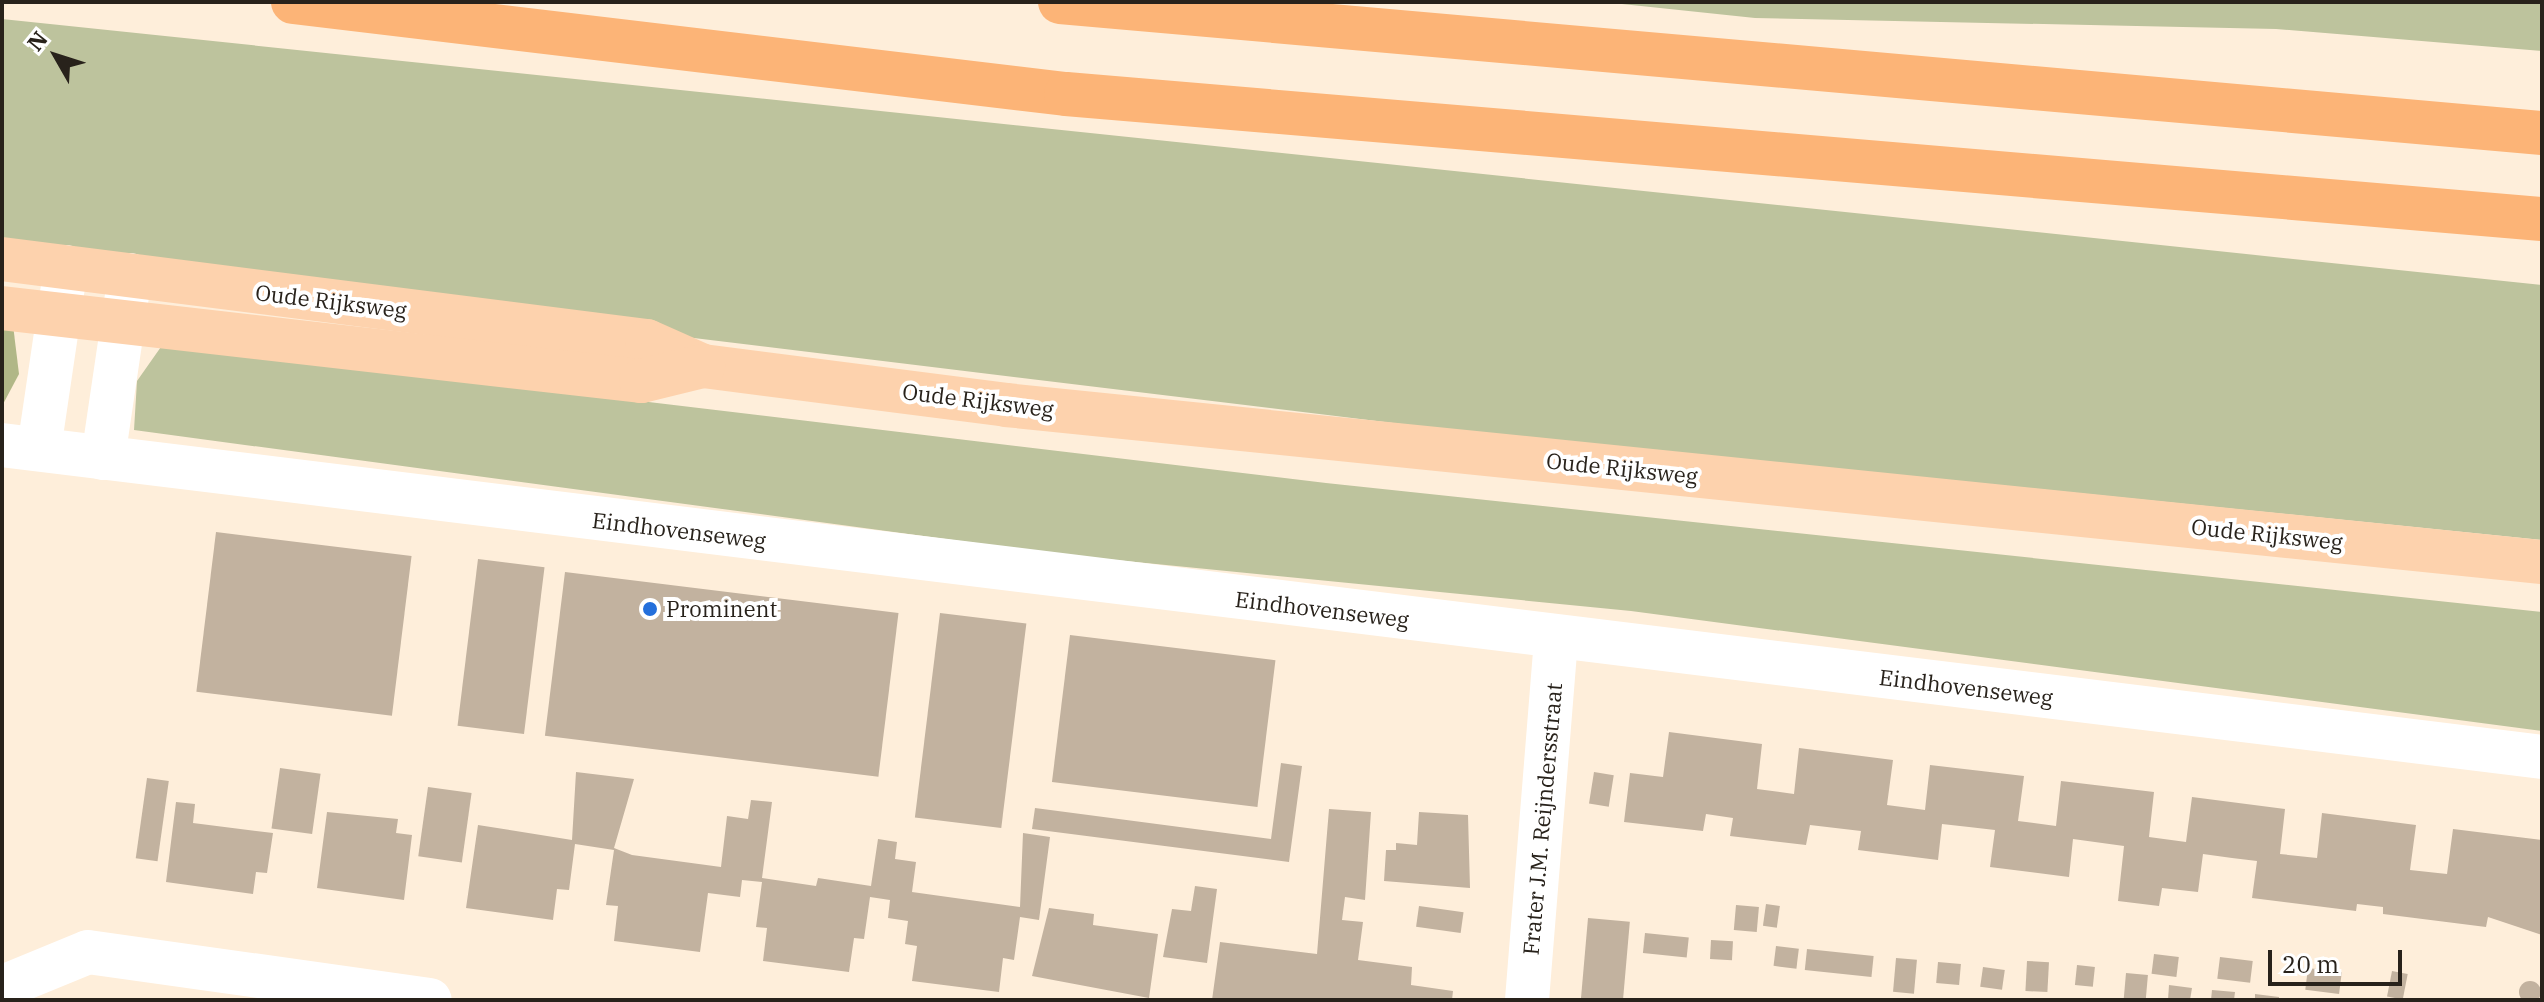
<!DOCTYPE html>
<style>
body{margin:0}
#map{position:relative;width:2544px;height:1002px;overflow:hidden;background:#feeeda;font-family:"IBM Plex Serif",serif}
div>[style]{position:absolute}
.green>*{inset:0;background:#bdc39d}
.forest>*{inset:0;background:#b1b787}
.building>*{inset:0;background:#c2b29f;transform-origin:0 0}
.round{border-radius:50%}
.minor>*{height:44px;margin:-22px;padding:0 22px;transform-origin:22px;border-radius:22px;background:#fff}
.major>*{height:44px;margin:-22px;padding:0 22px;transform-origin:22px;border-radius:22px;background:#fdd2ad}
.highway>*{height:44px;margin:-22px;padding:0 22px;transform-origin:22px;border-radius:22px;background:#fcb477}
.dots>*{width:22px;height:22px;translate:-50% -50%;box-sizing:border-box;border:4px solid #fff;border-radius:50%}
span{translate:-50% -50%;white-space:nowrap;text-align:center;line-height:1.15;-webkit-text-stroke:8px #fff;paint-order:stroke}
.street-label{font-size:22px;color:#28221b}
.poi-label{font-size:22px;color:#28221b}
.left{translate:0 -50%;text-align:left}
.frame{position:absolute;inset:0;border:4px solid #28221b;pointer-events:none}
.north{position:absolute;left:16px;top:16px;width:80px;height:80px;-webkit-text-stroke:6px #fff;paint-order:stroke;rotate:309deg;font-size:22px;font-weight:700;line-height:32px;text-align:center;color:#28221b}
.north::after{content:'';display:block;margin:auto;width:28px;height:36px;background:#28221b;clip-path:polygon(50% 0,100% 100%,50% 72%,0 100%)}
.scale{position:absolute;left:2268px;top:950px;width:134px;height:36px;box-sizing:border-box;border:4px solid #28221b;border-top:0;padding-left:10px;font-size:24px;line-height:28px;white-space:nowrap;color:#28221b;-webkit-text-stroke:6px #fff;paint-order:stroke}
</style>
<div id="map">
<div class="green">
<div style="clip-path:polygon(1603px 2px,2542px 2px,2542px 51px,2276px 29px,1755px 18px)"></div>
<div style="clip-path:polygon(2px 19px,2542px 285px,2542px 540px,1434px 428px,2px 254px)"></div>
<div style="clip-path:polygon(163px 344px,1326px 483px,2542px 612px,2542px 731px,1631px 611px,1065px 555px,134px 430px,137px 381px)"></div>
</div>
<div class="forest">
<div style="clip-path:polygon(2px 324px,13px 325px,19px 374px,2px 406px)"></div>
</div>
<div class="building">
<div style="left:216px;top:532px;width:197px;height:161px;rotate:7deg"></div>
<div style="left:478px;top:559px;width:67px;height:168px;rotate:7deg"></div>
<div style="left:565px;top:572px;width:336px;height:165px;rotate:7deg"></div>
<div style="left:940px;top:613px;width:87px;height:206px;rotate:7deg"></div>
<div style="left:1070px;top:635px;width:207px;height:148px;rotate:7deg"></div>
<div style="clip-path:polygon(1669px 732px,1762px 744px,1757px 789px,1794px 794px,1799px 748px,1893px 760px,1887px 805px,1925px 810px,1930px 765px,2024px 776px,2018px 821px,2056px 826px,2061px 781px,2154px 792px,2149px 837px,2186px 842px,2192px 797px,2285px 809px,2280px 854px,2317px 858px,2322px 813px,2416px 825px,2410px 870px,2447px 874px,2453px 829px,2542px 840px,2542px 935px,2488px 917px,2486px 927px,2383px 914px,2383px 907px,2357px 904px,2356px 911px,2252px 898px,2257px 861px,2232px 858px,2203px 854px,2198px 892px,2162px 888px,2159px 906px,2118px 901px,2124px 846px,2073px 839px,2069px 877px,1990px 867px,1995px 830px,1969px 827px,1942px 824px,1938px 860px,1858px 850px,1861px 831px,1810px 825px,1806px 845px,1730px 836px,1733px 818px,1706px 814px,1703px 831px,1624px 822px,1630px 773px,1663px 777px)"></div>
<div style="clip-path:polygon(1281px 763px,1302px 766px,1289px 862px,1032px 829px,1035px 808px,1271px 839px)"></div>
<div style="left:280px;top:768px;width:41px;height:61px;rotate:8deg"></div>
<div style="clip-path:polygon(576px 772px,634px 779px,614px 848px,632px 855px,721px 867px,727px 816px,748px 819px,751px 800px,772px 802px,762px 878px,816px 886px,818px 878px,871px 886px,878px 839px,897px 842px,895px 859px,916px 862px,912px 892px,1020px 907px,1023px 833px,1050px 837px,1039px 920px,1020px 917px,1014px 960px,1003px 958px,999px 992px,912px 981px,917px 946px,905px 944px,908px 921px,888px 918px,890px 900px,870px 897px,864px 939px,854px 938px,849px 972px,763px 961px,767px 928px,756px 927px,762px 882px,742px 880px,740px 897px,708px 893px,700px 952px,614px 941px,618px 906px,606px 905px,614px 850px,575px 844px,569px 890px,557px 889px,553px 920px,466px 908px,478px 825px,572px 840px)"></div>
<div style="left:1594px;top:772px;width:20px;height:32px;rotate:9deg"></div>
<div style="left:147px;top:778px;width:22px;height:81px;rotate:8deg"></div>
<div style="left:428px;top:787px;width:44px;height:70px;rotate:8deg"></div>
<div style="clip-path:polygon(176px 802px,195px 804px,193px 823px,273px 833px,267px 873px,256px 872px,253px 894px,166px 882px)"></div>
<div style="clip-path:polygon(1329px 809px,1371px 812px,1365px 900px,1345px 897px,1342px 920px,1363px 922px,1358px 960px,1412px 967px,1411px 985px,1453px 991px,1452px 1000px,1212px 1000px,1220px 942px,1317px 954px)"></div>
<div style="clip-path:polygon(327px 812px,398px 819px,396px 833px,412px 835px,404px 900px,317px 888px)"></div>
<div style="clip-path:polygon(1419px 812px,1468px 815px,1470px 888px,1384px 881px,1386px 850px,1396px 850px,1396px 843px,1417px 845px)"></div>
<div style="clip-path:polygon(1195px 886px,1217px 889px,1207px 963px,1163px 957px,1172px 909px,1191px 911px)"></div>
<div style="left:1766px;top:904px;width:14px;height:22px;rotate:8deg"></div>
<div style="left:1736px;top:905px;width:23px;height:25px;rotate:5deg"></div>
<div style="left:1419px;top:906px;width:45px;height:21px;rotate:8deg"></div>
<div style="clip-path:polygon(1049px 908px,1094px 914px,1093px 925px,1158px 934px,1149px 998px,1032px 976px)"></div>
<div style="left:1588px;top:918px;width:42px;height:82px;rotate:5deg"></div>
<div style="left:1645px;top:933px;width:44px;height:20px;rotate:6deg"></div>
<div style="left:1711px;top:940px;width:22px;height:19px;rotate:3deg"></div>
<div style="left:1776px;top:946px;width:23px;height:20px;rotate:7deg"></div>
<div style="left:1807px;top:949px;width:67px;height:21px;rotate:6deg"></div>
<div style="left:2154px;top:954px;width:25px;height:20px;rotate:7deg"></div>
<div style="left:2220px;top:957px;width:33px;height:22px;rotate:7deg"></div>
<div style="left:1896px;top:958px;width:21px;height:34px;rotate:5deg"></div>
<div style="left:2027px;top:961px;width:22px;height:30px;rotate:3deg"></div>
<div style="left:1938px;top:962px;width:23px;height:21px;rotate:5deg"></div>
<div style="left:2077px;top:965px;width:18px;height:20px;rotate:6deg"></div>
<div style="left:1983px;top:967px;width:22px;height:20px;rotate:8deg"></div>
<div style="left:2308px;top:968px;width:34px;height:22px;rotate:7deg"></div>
<div style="left:2392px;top:971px;width:16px;height:26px;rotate:11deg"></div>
<div style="left:2126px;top:973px;width:22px;height:27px;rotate:5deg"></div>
<div class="round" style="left:2519px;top:981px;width:22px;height:22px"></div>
<div style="clip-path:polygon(2169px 985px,2192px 988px,2190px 1000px,2168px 1000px)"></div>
<div style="clip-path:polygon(2212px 990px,2235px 992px,2234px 1000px,2211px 1000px)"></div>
<div style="clip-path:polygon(2255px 994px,2279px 997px,2279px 1000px,2255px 1000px)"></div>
</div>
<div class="minor">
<div style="left:2px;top:445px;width:2559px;rotate:7deg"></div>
<div style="left:39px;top:449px;width:184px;rotate:-81.6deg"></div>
<div style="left:103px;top:458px;width:185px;rotate:-81.6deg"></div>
<div style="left:10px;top:984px;width:84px;rotate:-22.3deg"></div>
<div style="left:88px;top:952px;width:345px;rotate:8deg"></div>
<div style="left:1527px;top:1000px;width:363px;rotate:-85.4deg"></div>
</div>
<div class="major">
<div style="left:2px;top:259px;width:650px;rotate:7.25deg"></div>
<div style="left:647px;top:341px;width:61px;rotate:24.1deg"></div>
<div style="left:703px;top:366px;width:305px;rotate:7.3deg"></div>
<div style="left:1006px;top:405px;width:1544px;rotate:5.84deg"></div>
<div style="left:2px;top:308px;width:643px;rotate:6.52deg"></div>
<div style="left:641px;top:381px;width:64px;rotate:-13.6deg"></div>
</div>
<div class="highway">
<div style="left:293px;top:2px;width:778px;rotate:6.79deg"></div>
<div style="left:1066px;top:94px;width:1481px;rotate:4.84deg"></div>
<div style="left:1060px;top:2px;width:1488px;rotate:5.05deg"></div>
</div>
<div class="dots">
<div style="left:650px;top:609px;background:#246fdb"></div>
</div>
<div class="street-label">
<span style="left:331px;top:301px;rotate:7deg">Oude Rijksweg</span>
<span style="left:978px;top:400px;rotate:7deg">Oude Rijksweg</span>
<span style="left:1622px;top:468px;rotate:6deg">Oude Rijksweg</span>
<span style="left:679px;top:530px;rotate:7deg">Eindhovenseweg</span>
<span style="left:2267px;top:534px;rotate:6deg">Oude Rijksweg</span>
<span style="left:1322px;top:609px;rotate:7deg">Eindhovenseweg</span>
<span style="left:1966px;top:687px;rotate:7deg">Eindhovenseweg</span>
<span style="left:1542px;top:819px;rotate:-85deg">Frater J.M. Reijndersstraat</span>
</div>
<div class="poi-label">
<span class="left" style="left:666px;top:609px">Prominent</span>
</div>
<div class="frame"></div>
<div class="north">N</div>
<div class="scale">20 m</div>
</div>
